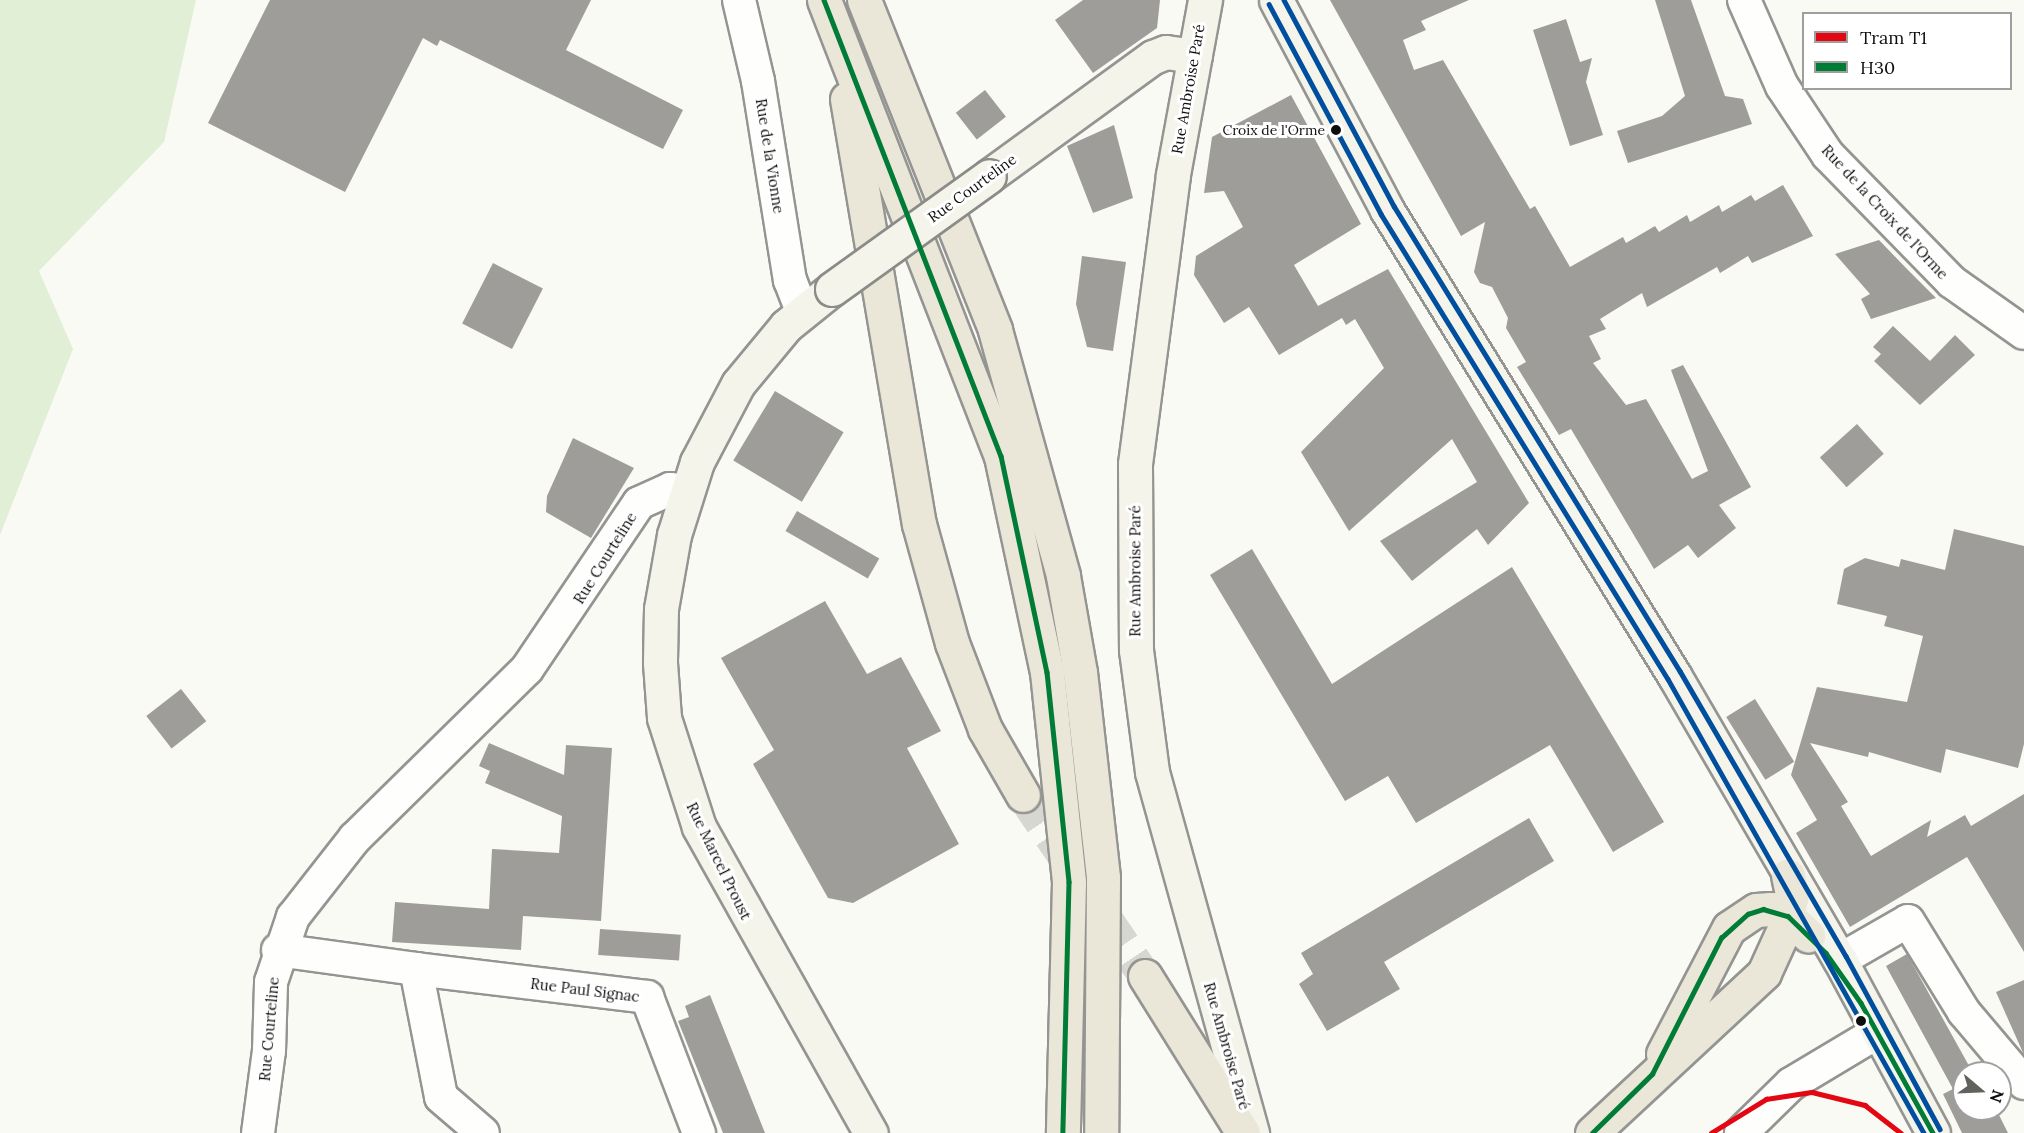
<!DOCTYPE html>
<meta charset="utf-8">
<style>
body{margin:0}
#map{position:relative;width:2024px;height:1133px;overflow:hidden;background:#fafaf4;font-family:Lora,serif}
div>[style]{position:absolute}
.green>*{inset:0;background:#e0efd5}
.building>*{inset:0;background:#9e9d99;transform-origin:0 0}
.trunk-tunnel>*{height:33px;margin-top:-16.5px;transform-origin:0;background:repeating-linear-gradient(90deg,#d7d7d2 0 33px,transparent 0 49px)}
.roads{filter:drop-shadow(2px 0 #949492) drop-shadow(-2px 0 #949492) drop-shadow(0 2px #949492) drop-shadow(0 -2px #949492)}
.minor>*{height:32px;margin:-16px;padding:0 16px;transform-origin:16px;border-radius:16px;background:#fefefd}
.secondary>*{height:33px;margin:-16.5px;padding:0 16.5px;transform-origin:16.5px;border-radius:16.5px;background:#f4f4eb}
.trunk>*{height:33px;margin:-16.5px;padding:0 16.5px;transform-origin:16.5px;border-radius:16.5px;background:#eae6d8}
.bridges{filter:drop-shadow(2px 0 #8b8b88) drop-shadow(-2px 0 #8b8b88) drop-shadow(0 2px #8b8b88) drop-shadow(0 -2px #8b8b88)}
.secondary-bridge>*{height:33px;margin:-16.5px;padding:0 16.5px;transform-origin:16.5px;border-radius:16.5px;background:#f4f4eb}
.bus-1>*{height:4.5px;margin:-2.25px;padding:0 2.25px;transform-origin:2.25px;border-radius:2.25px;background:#007c36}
.bus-2>*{height:4.5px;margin:-2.25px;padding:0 2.25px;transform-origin:2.25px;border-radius:2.25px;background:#004f9f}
.bus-3>*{height:4.5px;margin:-2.25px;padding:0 2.25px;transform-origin:2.25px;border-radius:2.25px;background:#004f9f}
.tram-1>*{height:4.5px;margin:-2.25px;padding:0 2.25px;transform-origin:2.25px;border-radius:2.25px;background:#e30613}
.dots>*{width:16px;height:16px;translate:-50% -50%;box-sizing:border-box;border:3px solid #fff;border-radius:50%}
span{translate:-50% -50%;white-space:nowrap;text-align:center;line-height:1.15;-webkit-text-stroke:6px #fff;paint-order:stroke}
.bus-label{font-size:14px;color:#0e0e0e}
.right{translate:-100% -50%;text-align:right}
.street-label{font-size:15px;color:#0e0e0e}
.legend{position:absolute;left:1802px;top:12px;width:210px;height:78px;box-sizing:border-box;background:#fff;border:2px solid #9f9f9f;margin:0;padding:8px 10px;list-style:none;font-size:18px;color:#0e0e0e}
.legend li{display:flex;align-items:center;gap:12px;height:30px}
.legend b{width:30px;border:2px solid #9f9f9f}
.north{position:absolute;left:1952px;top:1061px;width:60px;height:60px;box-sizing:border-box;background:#fff;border:2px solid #9f9f9f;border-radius:50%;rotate:109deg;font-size:16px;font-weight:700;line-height:24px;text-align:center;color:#0e0e0e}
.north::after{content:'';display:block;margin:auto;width:21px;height:27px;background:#61615e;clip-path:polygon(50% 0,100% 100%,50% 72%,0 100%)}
</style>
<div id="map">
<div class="green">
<div style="clip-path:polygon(0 0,196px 0,164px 142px,39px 271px,73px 349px,0 535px)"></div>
</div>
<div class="building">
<div style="clip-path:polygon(270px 0,591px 0,566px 50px,683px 110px,663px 149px,440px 40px,437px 46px,423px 38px,345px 192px,208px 123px)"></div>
<div style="clip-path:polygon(1083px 0,1160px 0,1157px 28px,1093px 73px,1055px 20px)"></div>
<div style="clip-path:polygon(1330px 0,1469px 0,1421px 21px,1426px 30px,1403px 40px,1414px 70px,1443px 60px,1530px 209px,1535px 206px,1570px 267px,1623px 237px,1626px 243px,1655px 226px,1659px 232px,1687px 215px,1690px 222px,1719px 205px,1722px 212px,1751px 195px,1755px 201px,1783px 185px,1813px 236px,1752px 263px,1748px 256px,1720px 273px,1717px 267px,1647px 307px,1642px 293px,1600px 319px,1606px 329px,1589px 336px,1601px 359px,1593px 363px,1626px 405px,1646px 399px,1692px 479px,1708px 471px,1671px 370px,1683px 365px,1751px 487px,1719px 505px,1736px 528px,1698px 558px,1688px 545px,1654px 569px,1571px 429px,1559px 435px,1517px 367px,1526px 362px,1506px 328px,1508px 318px,1492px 287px,1480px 283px,1474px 272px,1485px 222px,1461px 236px)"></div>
<div style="clip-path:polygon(1655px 0,1691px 0,1725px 96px,1743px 99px,1752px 124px,1628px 163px,1617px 131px,1662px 116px,1685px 96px)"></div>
<div style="clip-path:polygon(1566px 19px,1580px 62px,1592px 58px,1586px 82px,1603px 135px,1570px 146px,1533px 30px)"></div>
<div style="left:985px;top:90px;width:34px;height:37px;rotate:52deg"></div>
<div style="clip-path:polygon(1291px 95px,1361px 224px,1294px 265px,1318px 306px,1388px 269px,1529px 503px,1488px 545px,1477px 529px,1412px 581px,1380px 541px,1477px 482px,1452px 439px,1349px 531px,1301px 452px,1384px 368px,1355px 319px,1346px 325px,1342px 318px,1279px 355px,1249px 307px,1224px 323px,1194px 275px,1196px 256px,1243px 227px,1224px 191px,1204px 193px,1212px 137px)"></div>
<div style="clip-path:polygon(1114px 125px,1133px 198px,1093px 213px,1067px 146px)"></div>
<div style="clip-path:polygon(1879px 240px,1906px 268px,1936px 298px,1871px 319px,1861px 299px,1870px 294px,1835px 254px)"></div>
<div style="clip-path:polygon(1082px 256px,1126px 262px,1113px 351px,1087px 347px,1076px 304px)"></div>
<div style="left:493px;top:263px;width:56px;height:68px;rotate:27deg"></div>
<div style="clip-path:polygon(1893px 326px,1930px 361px,1955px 335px,1975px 355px,1920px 405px,1874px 361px,1881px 354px,1873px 347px)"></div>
<div style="left:775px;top:391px;width:80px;height:81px;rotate:31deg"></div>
<div style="left:1857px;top:424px;width:40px;height:50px;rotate:48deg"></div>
<div style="clip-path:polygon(573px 438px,634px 468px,591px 538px,546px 512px,547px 496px)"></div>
<div style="left:797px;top:511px;width:95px;height:23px;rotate:30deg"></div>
<div style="clip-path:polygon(1954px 529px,2024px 546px,2024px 744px,2018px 768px,1946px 749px,1941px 773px,1869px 752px,1868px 757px,1810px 743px,1848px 802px,1841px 806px,1871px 856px,1931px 820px,1927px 837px,1965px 815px,1971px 826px,2024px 794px,2024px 952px,1967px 857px,1850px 927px,1796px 833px,1817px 820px,1791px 775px,1817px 687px,1907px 702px,1923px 636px,1884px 626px,1887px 616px,1837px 604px,1844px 569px,1865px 558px,1899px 567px,1901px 559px,1945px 570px)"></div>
<div style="clip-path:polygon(1252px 549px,1332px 684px,1512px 567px,1664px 822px,1613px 852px,1550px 745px,1416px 823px,1388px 776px,1345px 801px,1210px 575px)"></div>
<div style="clip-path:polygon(825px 601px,867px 674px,901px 657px,941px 731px,907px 748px,959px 844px,853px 903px,828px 898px,753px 764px,774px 750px,721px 658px)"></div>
<div style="left:181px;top:689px;width:41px;height:44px;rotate:52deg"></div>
<div style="left:1755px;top:699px;width:74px;height:34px;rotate:58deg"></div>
<div style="clip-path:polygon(489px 743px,564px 775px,566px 745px,612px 748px,601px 921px,523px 916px,521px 950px,392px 942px,395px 902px,489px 909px,492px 849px,559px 853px,562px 816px,485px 783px,490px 771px,479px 766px)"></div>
<div style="clip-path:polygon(1529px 818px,1554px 861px,1384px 962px,1400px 989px,1327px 1031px,1299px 984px,1313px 974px,1301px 953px)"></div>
<div style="left:600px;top:929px;width:81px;height:26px;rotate:4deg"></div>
<div style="clip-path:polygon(1907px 954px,1973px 1073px,1964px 1073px,1964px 1109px,1996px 1109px,2008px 1133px,1962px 1133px,1943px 1094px,1953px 1089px,1886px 966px)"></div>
<div style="clip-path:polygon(2024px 980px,2024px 1055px,1996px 992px)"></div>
<div style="clip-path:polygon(710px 995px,765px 1133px,723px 1133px,678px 1021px,689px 1017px,685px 1006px)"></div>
</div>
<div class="trunk-tunnel">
<div style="left:1023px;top:795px;width:218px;rotate:56deg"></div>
</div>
<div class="roads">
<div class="minor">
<div style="left:739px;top:0;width:83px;rotate:76.8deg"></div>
<div style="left:758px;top:81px;width:202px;rotate:80.9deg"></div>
<div style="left:790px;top:280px;width:33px;rotate:69deg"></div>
<div style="left:1744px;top:0;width:94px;rotate:66.2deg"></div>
<div style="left:1782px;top:86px;width:83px;rotate:56.3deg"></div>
<div style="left:1828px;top:155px;width:177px;rotate:45.7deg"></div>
<div style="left:1952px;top:282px;width:88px;rotate:35.3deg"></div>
<div style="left:278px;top:950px;width:139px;rotate:7.8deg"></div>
<div style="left:416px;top:969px;width:130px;rotate:78.9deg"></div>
<div style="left:441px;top:1097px;width:55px;rotate:40.6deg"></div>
<div style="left:1840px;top:960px;width:78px;rotate:-29.8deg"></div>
<div style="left:1908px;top:921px;width:107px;rotate:58.4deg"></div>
<div style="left:1964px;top:1012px;width:93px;rotate:49.8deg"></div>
<div style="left:416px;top:969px;width:233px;rotate:6.9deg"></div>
<div style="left:647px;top:997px;width:146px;rotate:69.1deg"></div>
<div style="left:258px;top:1133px;width:83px;rotate:-82.4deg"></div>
<div style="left:269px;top:1051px;width:69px;rotate:-88.3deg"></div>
<div style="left:271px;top:982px;width:69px;rotate:-71.3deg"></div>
<div style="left:293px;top:917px;width:100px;rotate:-51.9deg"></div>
<div style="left:355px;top:838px;width:241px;rotate:-44.5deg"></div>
<div style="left:527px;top:669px;width:200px;rotate:-56deg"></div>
<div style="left:639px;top:503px;width:34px;rotate:-24deg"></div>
<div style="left:670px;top:489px;width:16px;rotate:7deg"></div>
<div style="left:1741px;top:1133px;width:70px;rotate:-44.4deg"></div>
<div style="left:1791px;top:1084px;width:101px;rotate:-30.9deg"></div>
</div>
<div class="secondary">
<div style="left:1205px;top:0;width:178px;rotate:100.4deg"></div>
<div style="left:1173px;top:175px;width:291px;rotate:97.5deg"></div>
<div style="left:1135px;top:464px;width:186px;rotate:89.7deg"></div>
<div style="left:1136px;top:650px;width:123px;rotate:82.5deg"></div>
<div style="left:1152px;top:772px;width:375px;rotate:74.5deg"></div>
<div style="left:1276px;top:0;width:238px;rotate:62.1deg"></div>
<div style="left:1387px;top:210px;width:546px;rotate:58.32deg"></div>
<div style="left:1674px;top:675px;width:330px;rotate:59.8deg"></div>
<div style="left:1840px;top:960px;width:196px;rotate:61.7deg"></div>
<div style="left:989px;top:176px;width:203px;rotate:-36deg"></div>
<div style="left:1153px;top:57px;width:14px;rotate:-21deg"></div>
<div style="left:1166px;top:52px;width:29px;rotate:8deg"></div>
<div style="left:832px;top:289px;width:59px;rotate:141.2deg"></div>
<div style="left:786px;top:326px;width:75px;rotate:129.6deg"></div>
<div style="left:738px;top:384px;width:88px;rotate:117.7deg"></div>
<div style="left:697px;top:462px;width:77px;rotate:107.5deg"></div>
<div style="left:674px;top:535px;width:75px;rotate:100deg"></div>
<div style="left:661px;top:609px;width:54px;rotate:91.1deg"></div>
<div style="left:660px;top:663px;width:55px;rotate:85.8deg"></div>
<div style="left:664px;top:718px;width:114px;rotate:72.2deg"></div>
<div style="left:699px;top:827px;width:351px;rotate:60.7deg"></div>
</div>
<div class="trunk">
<div style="left:824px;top:0;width:489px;rotate:68.8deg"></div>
<div style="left:1001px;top:456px;width:221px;rotate:78deg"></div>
<div style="left:1047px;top:672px;width:211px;rotate:84deg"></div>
<div style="left:1069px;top:882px;width:251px;rotate:91.4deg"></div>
<div style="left:864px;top:0;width:355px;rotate:68.3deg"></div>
<div style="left:995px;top:330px;width:255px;rotate:74.5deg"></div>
<div style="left:1063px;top:576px;width:97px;rotate:80deg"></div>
<div style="left:1080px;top:672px;width:207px;rotate:83.6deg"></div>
<div style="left:1103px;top:878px;width:255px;rotate:90.4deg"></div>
<div style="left:847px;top:99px;width:431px;rotate:80.4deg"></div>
<div style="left:919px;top:524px;width:123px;rotate:74.5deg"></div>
<div style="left:952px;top:643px;width:92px;rotate:69deg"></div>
<div style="left:985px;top:729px;width:76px;rotate:60.1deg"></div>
<div style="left:1145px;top:976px;width:185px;rotate:58deg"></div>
<div style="left:1663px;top:1054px;width:142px;rotate:-62.4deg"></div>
<div style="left:1729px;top:928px;width:32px;rotate:-34deg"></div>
<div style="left:1756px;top:910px;width:15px;rotate:-4deg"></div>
<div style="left:1771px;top:909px;width:18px;rotate:22deg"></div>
<div style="left:1788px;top:916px;width:28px;rotate:44deg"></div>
<div style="left:1592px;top:1133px;width:235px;rotate:-42.9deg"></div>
<div style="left:1764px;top:973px;width:51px;rotate:-65.5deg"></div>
<div style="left:1785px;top:927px;width:34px;rotate:-78deg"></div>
<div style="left:1792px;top:894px;width:19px;rotate:-102deg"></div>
</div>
</div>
<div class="bridges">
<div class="secondary-bridge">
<div style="left:832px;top:289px;width:193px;rotate:-35.7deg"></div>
</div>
</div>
<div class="bus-1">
<div style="left:824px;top:0;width:489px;rotate:68.8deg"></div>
<div style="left:1001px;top:456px;width:221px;rotate:78deg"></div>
<div style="left:1047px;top:672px;width:211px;rotate:84deg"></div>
<div style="left:1069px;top:882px;width:251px;rotate:91.4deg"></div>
<div style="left:1592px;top:1133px;width:84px;rotate:-44.5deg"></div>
<div style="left:1652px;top:1074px;width:153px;rotate:-63.1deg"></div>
<div style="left:1721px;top:938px;width:36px;rotate:-42deg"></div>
<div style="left:1748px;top:914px;width:16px;rotate:-18deg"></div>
<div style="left:1763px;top:909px;width:26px;rotate:16deg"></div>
<div style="left:1788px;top:916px;width:53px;rotate:44.2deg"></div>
<div style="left:1826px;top:953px;width:61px;rotate:55deg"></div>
<div style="left:1861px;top:1003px;width:149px;rotate:61deg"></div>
</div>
<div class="bus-2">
<div style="left:1269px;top:4px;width:238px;rotate:61.9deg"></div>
<div style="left:1381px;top:214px;width:546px;rotate:58.32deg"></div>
<div style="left:1668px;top:679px;width:521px;rotate:60.58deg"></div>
</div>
<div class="bus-3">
<div style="left:1284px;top:0;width:234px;rotate:61.9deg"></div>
<div style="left:1394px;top:206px;width:546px;rotate:58.41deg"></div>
<div style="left:1680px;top:671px;width:330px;rotate:59.8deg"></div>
<div style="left:1846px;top:956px;width:197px;rotate:61.5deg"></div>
</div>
<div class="tram-1">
<div style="left:1711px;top:1133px;width:65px;rotate:-31.7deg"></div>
<div style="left:1766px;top:1099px;width:47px;rotate:-8.7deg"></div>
<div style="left:1812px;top:1092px;width:55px;rotate:13.8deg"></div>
<div style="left:1865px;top:1105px;width:46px;rotate:37.9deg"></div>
</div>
<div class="dots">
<div style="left:1336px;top:130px;background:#0e0e0e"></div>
<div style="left:1861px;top:1021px;background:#0e0e0e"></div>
</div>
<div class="bus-label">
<span class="right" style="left:1325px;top:130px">Croix de l'Orme</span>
</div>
<div class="street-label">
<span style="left:1188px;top:89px;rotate:-80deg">Rue Ambroise Paré</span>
<span style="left:770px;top:156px;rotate:81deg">Rue de la Vionne</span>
<span style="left:972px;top:188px;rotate:-36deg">Rue Courteline</span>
<span style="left:1885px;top:212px;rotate:47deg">Rue de la Croix de l'Orme</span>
<span style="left:605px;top:558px;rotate:-58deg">Rue Courteline</span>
<span style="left:1135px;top:571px;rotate:-90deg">Rue Ambroise Paré</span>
<span style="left:719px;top:861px;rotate:64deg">Rue Marcel Proust</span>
<span style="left:585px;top:990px;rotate:7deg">Rue Paul Signac</span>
<span style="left:269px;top:1029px;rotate:-85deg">Rue Courteline</span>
<span style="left:1227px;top:1046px;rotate:74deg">Rue Ambroise Paré</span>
</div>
<ul class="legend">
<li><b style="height:8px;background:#e30613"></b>Tram T1</li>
<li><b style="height:8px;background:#007c36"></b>H30</li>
</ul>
<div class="north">N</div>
</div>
